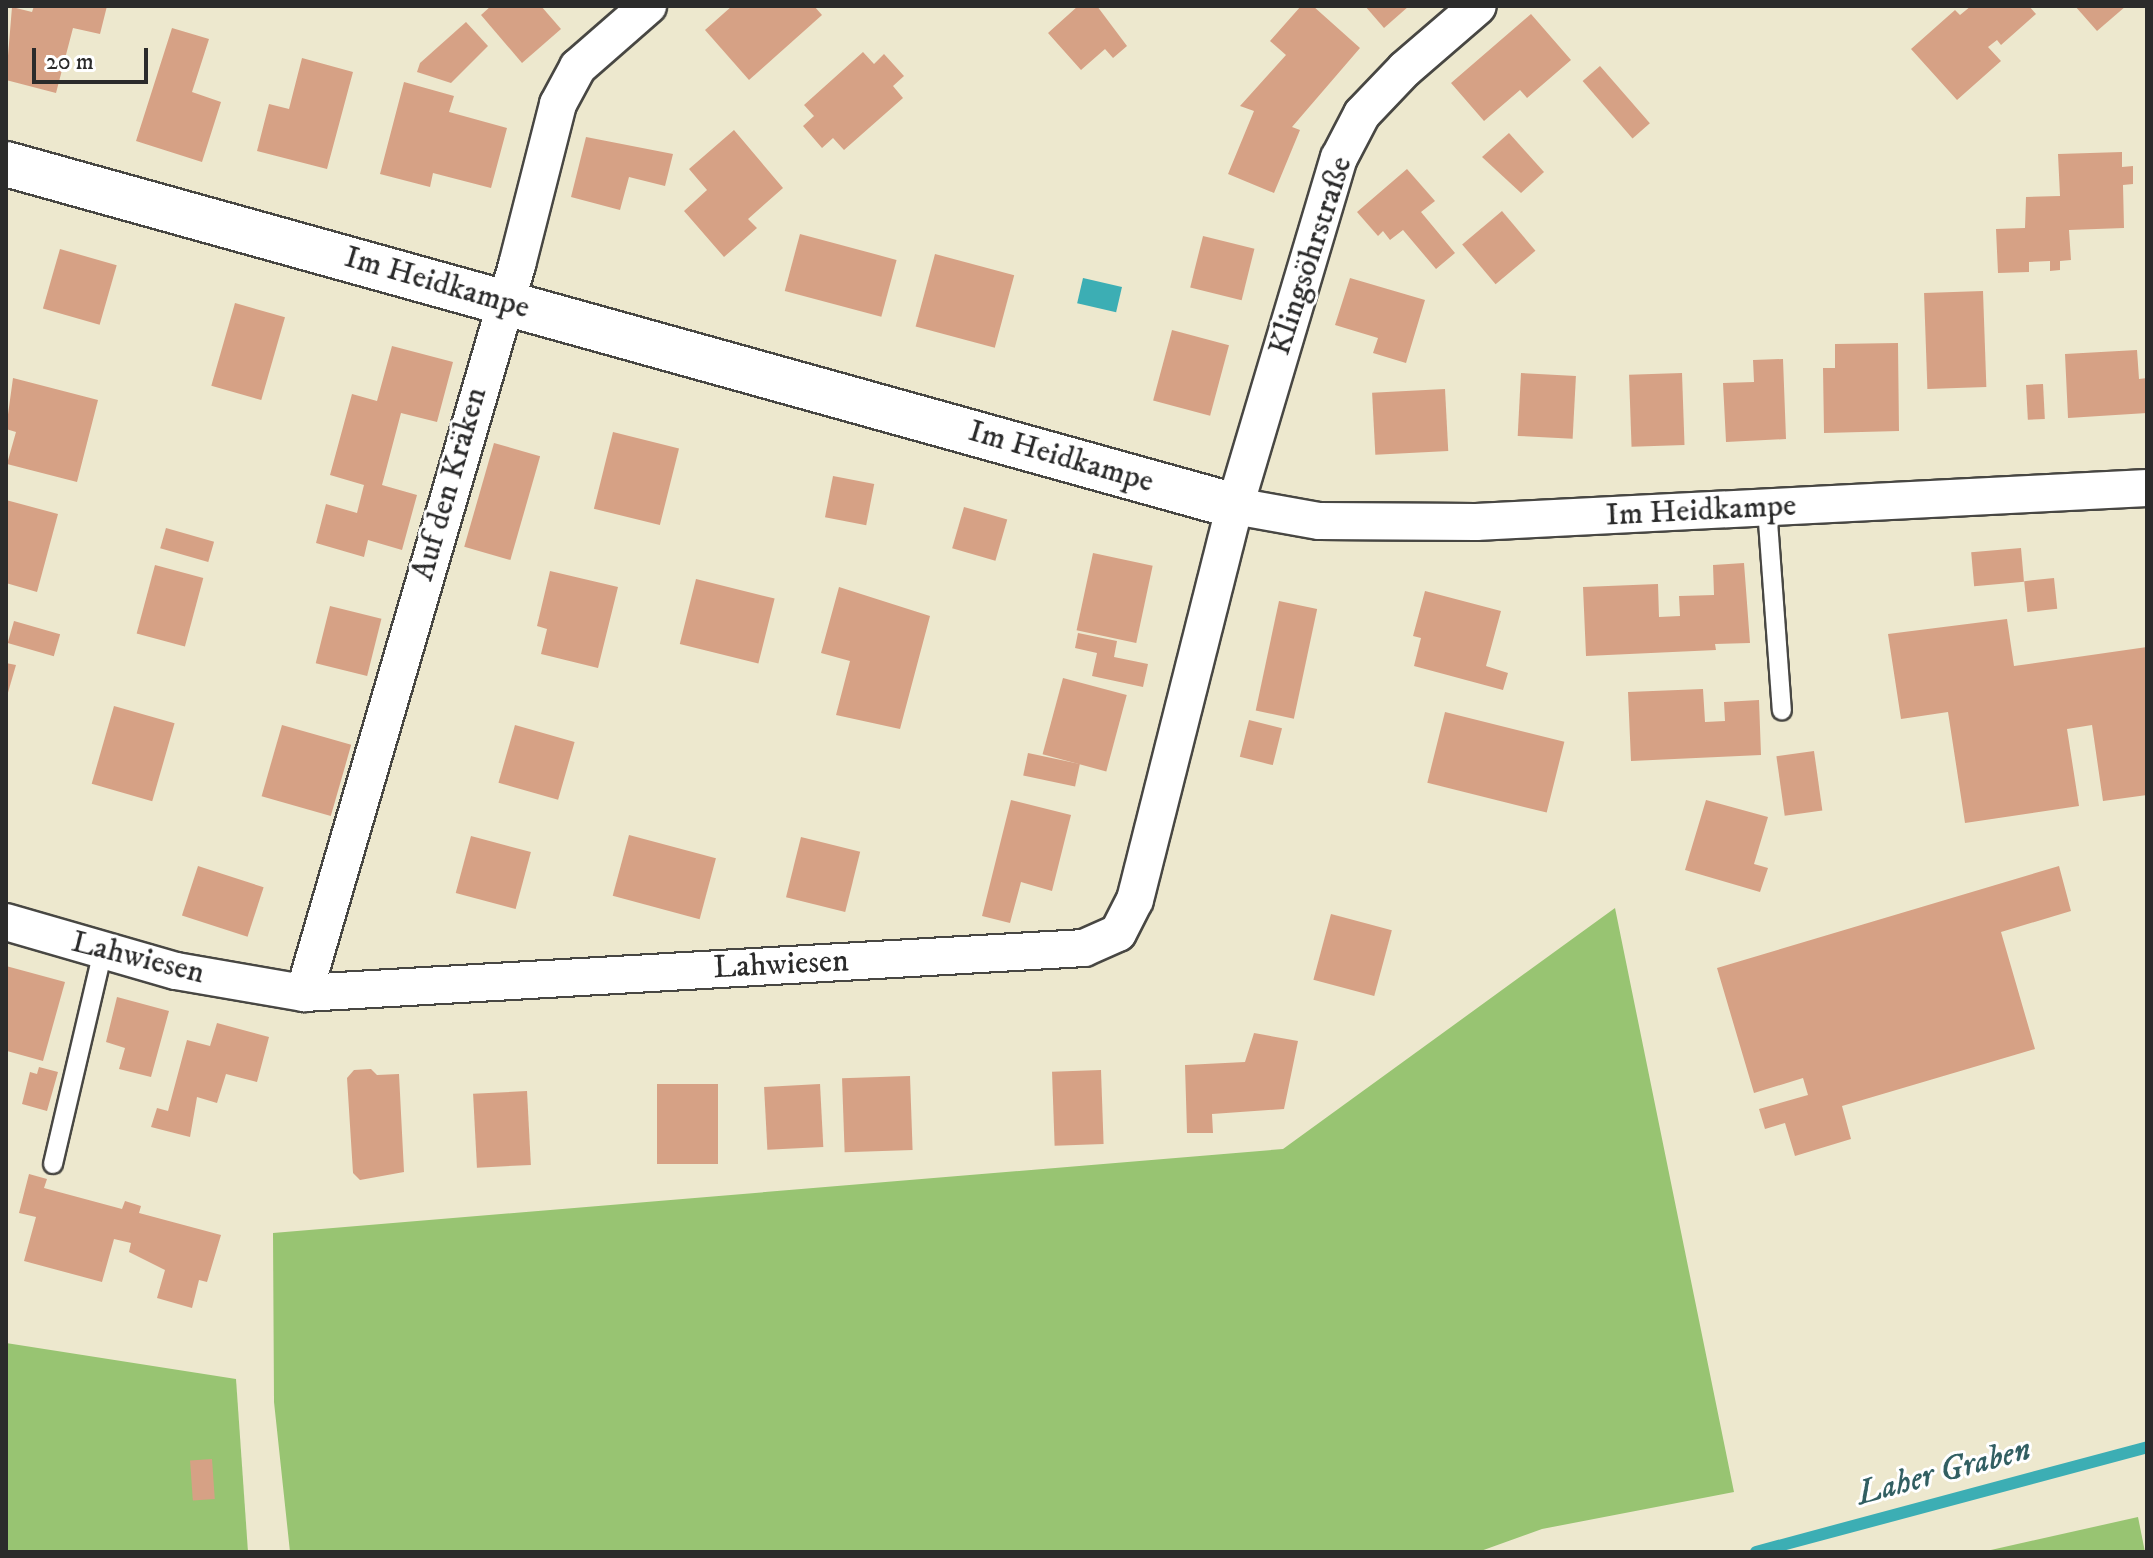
<!DOCTYPE html>
<meta charset="utf-8">
<style>
body{margin:0}
#map{position:relative;width:2153px;height:1558px;overflow:hidden;background:#ede8ce;font-family:"IM FELL DW Pica",serif}
div>[style]{position:absolute}
.green>*{inset:0;background:#98c472}
.water>*{inset:0;background:#3caeb4;transform-origin:0 0}
.stream>*{height:12px;margin:-6px;padding:0 6px;transform-origin:6px;border-radius:6px;background:#3caeb4}
.building>*{inset:0;background:#d6a185;transform-origin:0 0}
.roads{filter:drop-shadow(2px 0 #484743) drop-shadow(-2px 0 #484743) drop-shadow(0 2px #484743) drop-shadow(0 -2px #484743)}
.lane>*{height:18px;margin:-9px;padding:0 9px;transform-origin:9px;border-radius:9px;background:#fff}
.street>*{height:36px;margin:-18px;padding:0 18px;transform-origin:18px;border-radius:18px;background:#fff}
.secondary>*{height:44px;margin:-22px;padding:0 22px;transform-origin:22px;border-radius:22px;background:#fff}
span{translate:-50% -50%;white-space:nowrap;text-align:center;line-height:1.15;-webkit-text-stroke:6px #fff;paint-order:stroke}
.street-label{font-size:32px;color:#2b2b2b}
.water-label{font-size:34px;color:#325f62;font-style:italic}
.frame{position:absolute;inset:0;border:8px solid #2b2b2b;pointer-events:none}
.scale{position:absolute;left:32px;top:48px;width:116px;height:36px;box-sizing:border-box;border:4px solid #2b2b2b;border-top:0;padding-left:10px;font-size:24px;line-height:28px;white-space:nowrap;color:#2b2b2b;-webkit-text-stroke:6px #fff;paint-order:stroke}
</style>
<div id="map">
<div class="green">
<div style="clip-path:polygon(1615px 908px,1734px 1492px,1542px 1529px,1478px 1552px,290px 1552px,274px 1402px,273px 1233px,1283px 1149px)"></div>
<div style="clip-path:polygon(6px 1343px,236px 1379px,248px 1552px,6px 1552px)"></div>
<div style="clip-path:polygon(2138px 1517px,2145px 1552px,1982px 1552px)"></div>
</div>
<div class="water">
<div style="left:1083px;top:278px;width:40px;height:26px;rotate:13deg"></div>
</div>
<div class="stream">
<div style="left:1756px;top:1552px;width:405px;rotate:-15deg"></div>
</div>
<div class="building">
<div style="clip-path:polygon(34px 6px,107px 6px,100px 34px,73px 28px,56px 93px,6px 80px,12px 7px,32px 12px)"></div>
<div style="clip-path:polygon(491px 6px,541px 6px,561px 29px,522px 63px,481px 15px)"></div>
<div style="clip-path:polygon(732px 6px,814px 6px,822px 15px,749px 80px,705px 30px)"></div>
<div style="clip-path:polygon(1078px 6px,1097px 6px,1127px 46px,1113px 58px,1105px 49px,1081px 70px,1048px 33px)"></div>
<div style="clip-path:polygon(1301px 6px,1313px 6px,1360px 48px,1292px 127px,1300px 130px,1274px 193px,1228px 174px,1254px 111px,1240px 106px,1286px 55px,1270px 41px)"></div>
<div style="clip-path:polygon(1365px 6px,1409px 6px,1384px 28px)"></div>
<div style="clip-path:polygon(1971px 6px,2029px 6px,2036px 14px,2001px 45px,1997px 40px,1988px 47px,2001px 61px,1957px 100px,1911px 49px,1955px 10px,1960px 15px)"></div>
<div style="clip-path:polygon(2075px 6px,2126px 6px,2097px 31px)"></div>
<div style="clip-path:polygon(1531px 14px,1571px 60px,1527px 98px,1520px 90px,1484px 121px,1451px 83px)"></div>
<div style="clip-path:polygon(466px 22px,488px 46px,451px 83px,417px 72px,420px 63px)"></div>
<div style="clip-path:polygon(172px 28px,209px 39px,192px 92px,221px 102px,202px 162px,136px 141px)"></div>
<div style="clip-path:polygon(863px 52px,874px 64px,884px 54px,904px 76px,893px 86px,903px 98px,844px 150px,833px 138px,822px 148px,803px 126px,814px 116px,804px 105px)"></div>
<div style="clip-path:polygon(302px 58px,353px 72px,327px 169px,257px 151px,269px 104px,289px 109px)"></div>
<div style="left:1600px;top:66px;width:76px;height:23px;rotate:49deg"></div>
<div style="clip-path:polygon(404px 82px,454px 96px,449px 112px,507px 128px,491px 188px,433px 173px,430px 187px,380px 174px)"></div>
<div style="clip-path:polygon(734px 130px,783px 188px,748px 219px,757px 228px,724px 257px,684px 211px,707px 190px,689px 169px)"></div>
<div style="clip-path:polygon(1509px 133px,1544px 172px,1521px 193px,1482px 157px)"></div>
<div style="clip-path:polygon(586px 137px,673px 154px,665px 186px,629px 177px,620px 210px,571px 197px)"></div>
<div style="clip-path:polygon(2122px 152px,2122px 167px,2133px 166px,2133px 184px,2123px 185px,2124px 228px,2069px 230px,2071px 260px,2060px 261px,2060px 270px,2050px 271px,2050px 261px,2029px 262px,2029px 272px,1998px 273px,1996px 229px,2025px 228px,2026px 197px,2060px 196px,2058px 154px)"></div>
<div style="clip-path:polygon(1407px 169px,1435px 201px,1421px 212px,1455px 253px,1436px 269px,1403px 230px,1390px 240px,1383px 231px,1378px 236px,1357px 212px)"></div>
<div style="left:1502px;top:211px;width:52px;height:52px;rotate:50deg"></div>
<div style="left:800px;top:234px;width:100px;height:59px;rotate:15deg"></div>
<div style="left:1203px;top:236px;width:53px;height:53px;rotate:14deg"></div>
<div style="left:60px;top:249px;width:59px;height:62px;rotate:16deg"></div>
<div style="left:935px;top:254px;width:82px;height:75px;rotate:15deg"></div>
<div style="clip-path:polygon(1350px 278px,1425px 300px,1406px 363px,1373px 353px,1378px 338px,1335px 325px)"></div>
<div style="left:1983px;top:291px;width:96px;height:59px;rotate:88deg"></div>
<div style="left:235px;top:303px;width:52px;height:86px;rotate:16deg"></div>
<div style="left:1172px;top:330px;width:59px;height:73px;rotate:15deg"></div>
<div style="clip-path:polygon(1898px 343px,1899px 431px,1824px 433px,1823px 368px,1835px 368px,1835px 344px)"></div>
<div style="clip-path:polygon(392px 346px,453px 362px,437px 422px,401px 413px,382px 485px,417px 495px,402px 550px,368px 540px,364px 557px,316px 543px,326px 504px,357px 513px,364px 485px,330px 475px,352px 394px,377px 401px)"></div>
<div style="clip-path:polygon(2137px 350px,2139px 379px,2147px 378px,2147px 413px,2068px 418px,2065px 354px)"></div>
<div style="clip-path:polygon(1783px 359px,1786px 439px,1726px 442px,1723px 383px,1754px 382px,1753px 360px)"></div>
<div style="left:1521px;top:373px;width:55px;height:63px;rotate:3deg"></div>
<div style="left:1682px;top:373px;width:72px;height:53px;rotate:88deg"></div>
<div style="clip-path:polygon(13px 378px,98px 400px,77px 482px,7px 464px,16px 432px,6px 429px)"></div>
<div style="left:2043px;top:384px;width:35px;height:17px;rotate:87deg"></div>
<div style="left:1445px;top:389px;width:62px;height:73px;rotate:87deg"></div>
<div style="left:613px;top:432px;width:68px;height:79px;rotate:14deg"></div>
<div style="left:494px;top:443px;width:48px;height:108px;rotate:16deg"></div>
<div style="left:833px;top:476px;width:42px;height:42px;rotate:11deg"></div>
<div style="clip-path:polygon(6px 500px,58px 514px,37px 592px,6px 583px)"></div>
<div style="left:964px;top:507px;width:45px;height:43px;rotate:16deg"></div>
<div style="left:166px;top:528px;width:50px;height:21px;rotate:16deg"></div>
<div style="left:2021px;top:548px;width:34px;height:50px;rotate:85deg"></div>
<div style="left:1093px;top:553px;width:61px;height:79px;rotate:12deg"></div>
<div style="clip-path:polygon(1744px 563px,1750px 643px,1715px 644px,1716px 650px,1586px 656px,1583px 587px,1658px 584px,1659px 617px,1680px 616px,1679px 596px,1714px 595px,1713px 565px)"></div>
<div style="left:155px;top:565px;width:50px;height:71px;rotate:15deg"></div>
<div style="clip-path:polygon(550px 571px,618px 587px,598px 668px,541px 654px,547px 629px,537px 626px)"></div>
<div style="left:2054px;top:578px;width:31px;height:30px;rotate:84deg"></div>
<div style="left:696px;top:579px;width:81px;height:67px;rotate:14deg"></div>
<div style="clip-path:polygon(839px 587px,930px 616px,900px 729px,836px 715px,850px 661px,821px 653px)"></div>
<div style="clip-path:polygon(1425px 591px,1501px 611px,1486px 666px,1508px 673px,1503px 690px,1414px 666px,1421px 638px,1413px 636px)"></div>
<div style="left:1279px;top:601px;width:39px;height:112px;rotate:12deg"></div>
<div style="left:330px;top:606px;width:53px;height:59px;rotate:14deg"></div>
<div style="clip-path:polygon(2007px 619px,2014px 666px,2147px 647px,2147px 795px,2103px 801px,2092px 725px,2067px 729px,2079px 806px,1965px 823px,1948px 712px,1901px 719px,1888px 634px)"></div>
<div style="left:14px;top:621px;width:48px;height:23px;rotate:16deg"></div>
<div style="clip-path:polygon(1078px 633px,1117px 641px,1114px 657px,1148px 664px,1143px 687px,1092px 676px,1097px 653px,1075px 648px)"></div>
<div style="clip-path:polygon(6px 663px,16px 665px,7px 696px,6px 695px)"></div>
<div style="left:1063px;top:678px;width:66px;height:79px;rotate:15deg"></div>
<div style="clip-path:polygon(1703px 689px,1705px 722px,1725px 721px,1724px 702px,1759px 700px,1761px 755px,1631px 761px,1628px 692px)"></div>
<div style="left:114px;top:706px;width:63px;height:81px;rotate:16deg"></div>
<div style="left:1445px;top:712px;width:123px;height:73px;rotate:14deg"></div>
<div style="left:1249px;top:720px;width:34px;height:38px;rotate:14deg"></div>
<div style="left:282px;top:725px;width:72px;height:74px;rotate:16deg"></div>
<div style="left:515px;top:725px;width:62px;height:60px;rotate:16deg"></div>
<div style="left:1814px;top:751px;width:60px;height:38px;rotate:82deg"></div>
<div style="left:1028px;top:753px;width:53px;height:23px;rotate:12deg"></div>
<div style="clip-path:polygon(1011px 800px,1071px 815px,1052px 891px,1021px 882px,1010px 923px,982px 916px)"></div>
<div style="clip-path:polygon(1706px 800px,1768px 817px,1754px 864px,1768px 868px,1760px 892px,1685px 870px)"></div>
<div style="left:629px;top:835px;width:90px;height:63px;rotate:15deg"></div>
<div style="left:471px;top:836px;width:62px;height:59px;rotate:15deg"></div>
<div style="left:801px;top:837px;width:61px;height:62px;rotate:14deg"></div>
<div style="left:198px;top:866px;width:69px;height:52px;rotate:18deg"></div>
<div style="clip-path:polygon(2059px 866px,2071px 911px,2001px 932px,2035px 1049px,1842px 1106px,1851px 1139px,1795px 1156px,1785px 1123px,1765px 1129px,1759px 1109px,1808px 1095px,1803px 1078px,1754px 1093px,1717px 968px)"></div>
<div style="left:1331px;top:914px;width:63px;height:68px;rotate:15deg"></div>
<div style="clip-path:polygon(6px 966px,65px 982px,43px 1061px,7px 1051px)"></div>
<div style="clip-path:polygon(117px 997px,169px 1011px,151px 1077px,119px 1069px,125px 1048px,106px 1042px)"></div>
<div style="clip-path:polygon(217px 1023px,269px 1037px,257px 1082px,226px 1074px,217px 1103px,197px 1097px,190px 1137px,151px 1127px,157px 1108px,168px 1111px,187px 1040px,210px 1046px)"></div>
<div style="clip-path:polygon(1254px 1033px,1298px 1041px,1284px 1109px,1212px 1114px,1213px 1133px,1187px 1133px,1185px 1065px,1245px 1062px)"></div>
<div style="clip-path:polygon(39px 1067px,58px 1072px,47px 1111px,22px 1104px,30px 1072px,37px 1074px)"></div>
<div style="clip-path:polygon(371px 1069px,377px 1075px,399px 1074px,404px 1172px,360px 1180px,353px 1173px,347px 1078px,354px 1070px)"></div>
<div style="left:1101px;top:1070px;width:74px;height:49px;rotate:88deg"></div>
<div style="left:910px;top:1076px;width:74px;height:68px;rotate:88deg"></div>
<div style="left:657px;top:1084px;width:61px;height:80px"></div>
<div style="left:820px;top:1084px;width:63px;height:56px;rotate:87deg"></div>
<div style="left:527px;top:1091px;width:74px;height:54px;rotate:87deg"></div>
<div style="clip-path:polygon(29px 1174px,47px 1179px,44px 1188px,122px 1209px,125px 1201px,141px 1206px,139px 1213px,221px 1235px,207px 1282px,199px 1280px,192px 1308px,157px 1298px,165px 1270px,129px 1252px,131px 1243px,114px 1239px,102px 1282px,24px 1261px,36px 1217px,19px 1213px)"></div>
<div style="left:212px;top:1459px;width:40px;height:22px;rotate:86deg"></div>
</div>
<div class="roads">
<div class="lane">
<div style="left:1767px;top:508px;width:203px;rotate:85.8deg"></div>
<div style="left:53px;top:1164px;width:220px;rotate:-76.8deg"></div>
</div>
<div class="street">
<div style="left:1235px;top:506px;width:85px;rotate:10.1deg"></div>
<div style="left:1319px;top:521px;width:157px;rotate:0.4deg"></div>
<div style="left:1476px;top:522px;width:672px;rotate:-2.9deg"></div>
<div style="left:6px;top:922px;width:177px;rotate:16.1deg"></div>
<div style="left:176px;top:971px;width:130px;rotate:9.8deg"></div>
<div style="left:304px;top:993px;width:781px;rotate:-3.3deg"></div>
<div style="left:1084px;top:948px;width:37px;rotate:-24deg"></div>
<div style="left:1118px;top:933px;width:37px;rotate:-63deg"></div>
<div style="left:1135px;top:900px;width:406px;rotate:-75.8deg"></div>
<div style="left:1235px;top:506px;width:363px;rotate:-73.4deg"></div>
<div style="left:1339px;top:158px;width:50px;rotate:-62.4deg"></div>
<div style="left:1362px;top:114px;width:62px;rotate:-46.3deg"></div>
<div style="left:1405px;top:69px;width:96px;rotate:-40.8deg"></div>
<div style="left:304px;top:993px;width:759px;rotate:-73.69deg"></div>
<div style="left:517px;top:265px;width:166px;rotate:-75.7deg"></div>
<div style="left:558px;top:104px;width:42px;rotate:-61.6deg"></div>
<div style="left:578px;top:67px;width:93px;rotate:-41.1deg"></div>
</div>
<div class="secondary">
<div style="left:6px;top:164px;width:1276px;rotate:15.55deg"></div>
</div>
</div>
<div class="street-label">
<span style="left:1311px;top:256px;rotate:-72deg">Klingsöhrstraße</span>
<span style="left:437px;top:283px;rotate:16deg">Im Heidkampe</span>
<span style="left:1061px;top:457px;rotate:16deg">Im Heidkampe</span>
<span style="left:450px;top:484px;rotate:-74deg">Auf den Kräken</span>
<span style="left:1701px;top:511px;rotate:-3deg">Im Heidkampe</span>
<span style="left:138px;top:958px;rotate:14deg">Lahwiesen</span>
<span style="left:781px;top:965px;rotate:-3deg">Lahwiesen</span>
</div>
<div class="water-label">
<span style="left:1944px;top:1472px;rotate:-15deg">Laher Graben</span>
</div>
<div class="frame"></div>
<div class="scale">20 m</div>
</div>
